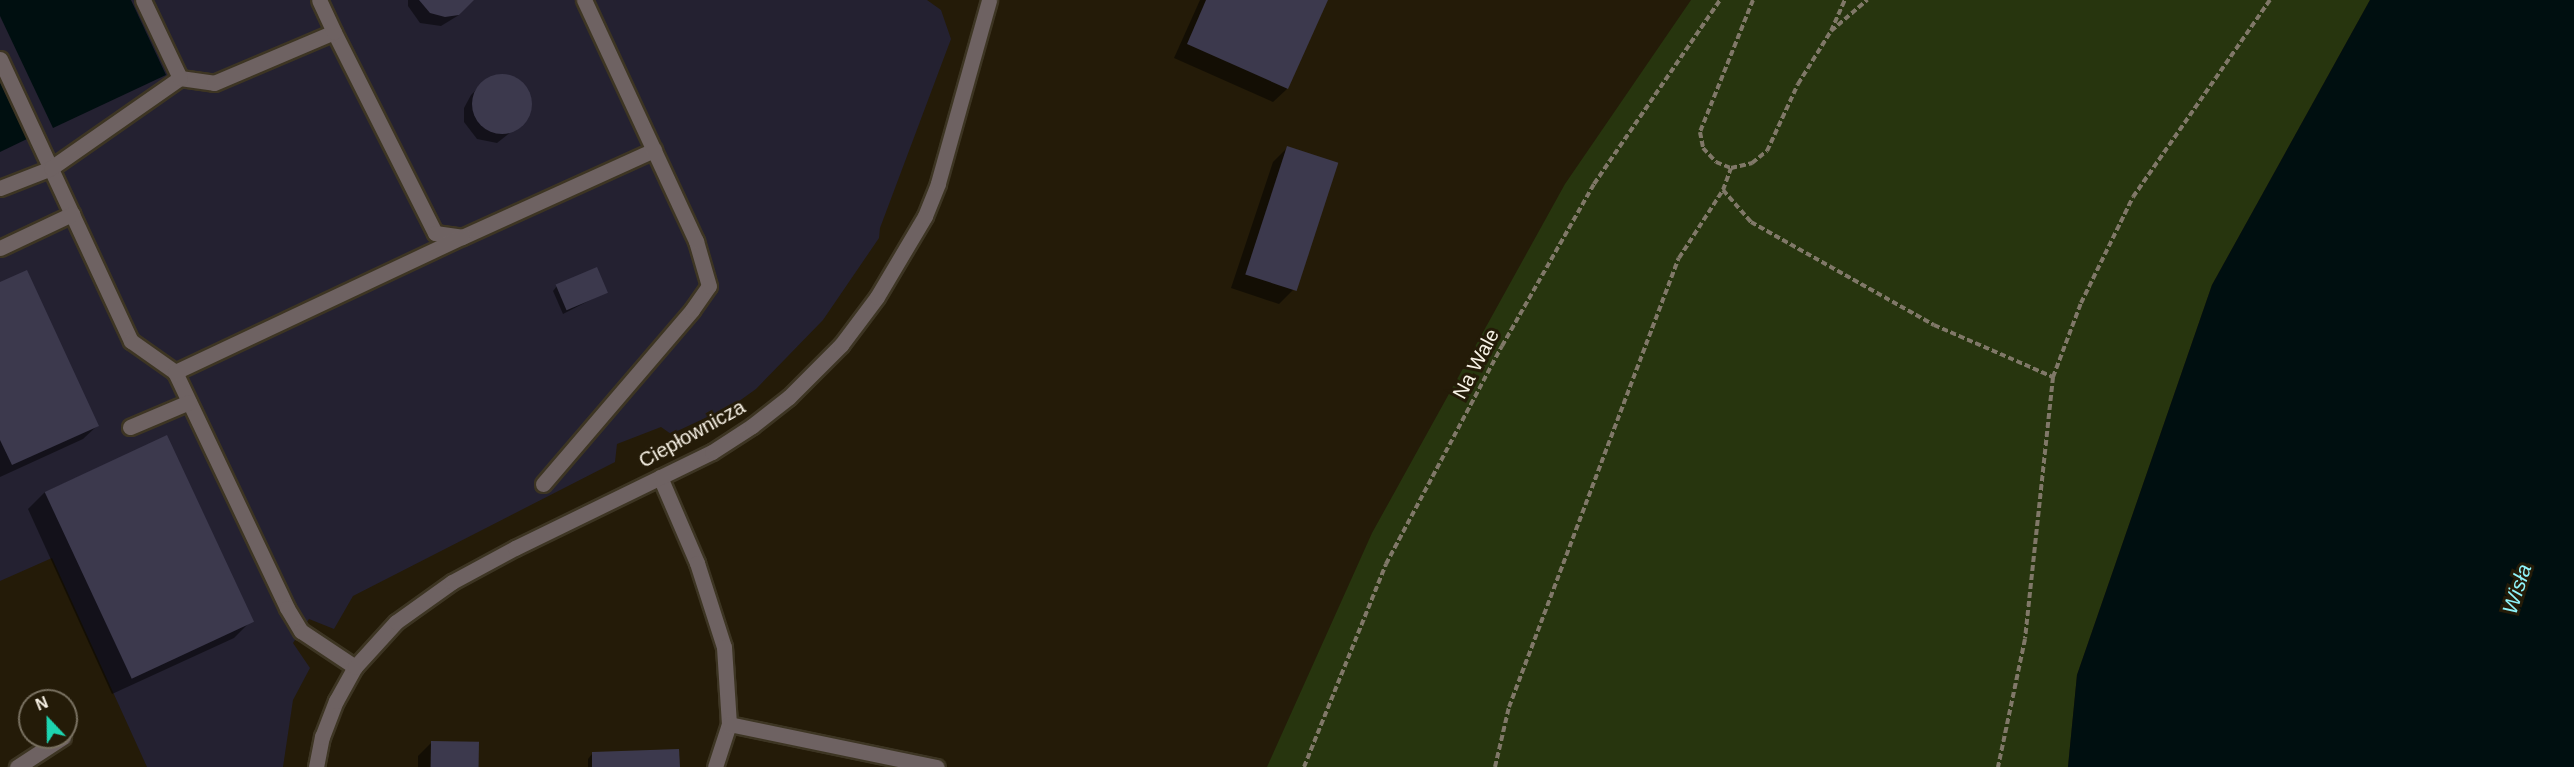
<!DOCTYPE html>
<meta charset="utf-8">
<style>
body{margin:0}
#map{position:relative;width:2574px;height:767px;overflow:hidden;background:#241b08;font-family:Helvetica,sans-serif}
div>[style]{position:absolute}
.industrial>*{inset:0;background:#242131}
.green>*{inset:0;background:#27350e}
.water>*{inset:0;background:#000f10}
.shadow>*{inset:0;background:#0007}
.building>*{inset:0;background:#3c394d;transform-origin:0 0}
.round{border-radius:50%}
.path>*{height:4px;margin-top:-2px;transform-origin:0;background:repeating-linear-gradient(90deg,#807868 0 6px,transparent 0 9px)}
.roads{filter:drop-shadow(2px 0 #3d3523) drop-shadow(-2px 0 #3d3523) drop-shadow(0 2px #3d3523) drop-shadow(0 -2px #3d3523)}
.lane>*{height:15px;margin:-7.5px;padding:0 7.5px;transform-origin:7.5px;border-radius:7.5px;background:#6e6262}
.street>*{height:15px;margin:-7.5px;padding:0 7.5px;transform-origin:7.5px;border-radius:7.5px;background:#6e6262}
span{translate:-50% -50%;white-space:nowrap;text-align:center;line-height:1.15;-webkit-text-stroke:6px #241b08;paint-order:stroke}
.street-label{font-size:20px;color:#f8f2e6}
.water-label{font-size:21px;color:#8ff4fa;font-style:italic}
.north{position:absolute;left:18px;top:689px;width:60px;height:60px;box-sizing:border-box;background:#241b08;border:2px solid #797161;border-radius:50%;rotate:338deg;font-size:16px;font-weight:700;line-height:24px;text-align:center;color:#f8f2e6}
.north::after{content:'';display:block;margin:auto;width:21px;height:27px;background:#1dd5b1;clip-path:polygon(50% 0,100% 100%,50% 72%,0 100%)}
</style>
<div id="map">
<div class="industrial">
<div style="clip-path:polygon(0 0,927px 0,941px 10px,951px 39px,880px 228px,879px 238px,823px 320px,756px 389px,735px 404px,671px 434px,661px 427px,617px 444px,615px 462px,353px 596px,334px 629px,309px 619px,293px 643px,310px 668px,293px 700px,283px 767px,147px 767px,52px 558px,0 581px)"></div>
</div>
<div class="green">
<div style="clip-path:polygon(1691px 0,2370px 0,2212px 285px,2077px 675px,2068px 767px,1267px 767px,1372px 533px,1565px 184px)"></div>
</div>
<div class="water">
<div style="clip-path:polygon(0 0,131px 0,166px 75px,53px 128px,0 16px)"></div>
<div style="clip-path:polygon(2370px 0,2574px 0,2574px 767px,2068px 767px,2077px 675px,2212px 285px)"></div>
<div style="clip-path:polygon(0 82px,27px 139px,0 152px)"></div>
</div>
<div class="shadow">
<div style="clip-path:polygon(408px 0,471px 0,459px 15px,441px 26px,420px 23px,408px 6px)"></div>
<div style="clip-path:polygon(1200px 0,1327px 0,1287px 89px,1273px 102px,1174px 58px)"></div>
<div style="clip-path:polygon(500px 76px,520px 82px,530px 101px,525px 121px,497px 143px,477px 139px,464px 122px,464px 108px,471px 95px,481px 85px)"></div>
<div style="clip-path:polygon(1287px 148px,1293px 290px,1279px 304px,1231px 288px,1273px 162px)"></div>
<div style="clip-path:polygon(0 284px,97px 426px,83px 439px,0 477px)"></div>
<div style="clip-path:polygon(557px 286px,606px 292px,563px 314px,553px 291px)"></div>
<div style="clip-path:polygon(166px 437px,251px 621px,234px 638px,112px 694px,28px 509px,45px 492px)"></div>
<div style="clip-path:polygon(432px 742px,477px 767px,418px 767px,418px 756px)"></div>
<div style="clip-path:polygon(592px 754px,678px 767px,588px 767px,588px 759px)"></div>
</div>
<div class="building">
<div style="clip-path:polygon(419px 0,474px 0,459px 15px,445px 17px,430px 13px)"></div>
<div style="clip-path:polygon(1206px 0,1328px 0,1288px 89px,1187px 44px)"></div>
<div class="round" style="left:472px;top:74px;width:60px;height:60px"></div>
<div style="left:1287px;top:146px;width:54px;height:135px;rotate:18deg"></div>
<div style="left:597px;top:267px;width:28px;height:45px;rotate:67deg"></div>
<div style="clip-path:polygon(27px 270px,99px 426px,12px 465px,0 440px,0 282px)"></div>
<div style="left:167px;top:435px;width:206px;height:135px;rotate:65deg"></div>
<div style="left:431px;top:741px;width:48px;height:26px;rotate:1deg"></div>
<div style="clip-path:polygon(679px 749px,680px 767px,592px 767px,592px 752px)"></div>
</div>
<div class="path">
<div style="left:1753px;top:0;width:142px;rotate:111.9deg"></div>
<div style="left:1700px;top:132px;width:16px;rotate:79deg"></div>
<div style="left:1703px;top:148px;width:19px;rotate:47deg"></div>
<div style="left:1716px;top:162px;width:16px;rotate:22deg"></div>
<div style="left:1731px;top:168px;width:22px;rotate:-13deg"></div>
<div style="left:1752px;top:163px;width:19px;rotate:-39deg"></div>
<div style="left:1767px;top:151px;width:74px;rotate:-65.2deg"></div>
<div style="left:1798px;top:84px;width:62px;rotate:-58.1deg"></div>
<div style="left:1831px;top:31px;width:34px;rotate:-66deg"></div>
<div style="left:1831px;top:31px;width:48px;rotate:-40.7deg"></div>
<div style="left:1723px;top:190px;width:43px;rotate:48.8deg"></div>
<div style="left:1751px;top:222px;width:210px;rotate:29.4deg"></div>
<div style="left:1934px;top:325px;width:130px;rotate:23.6deg"></div>
<div style="left:2053px;top:377px;width:263px;rotate:96.1deg"></div>
<div style="left:2025px;top:639px;width:131px;rotate:101.9deg"></div>
<div style="left:2053px;top:377px;width:79px;rotate:-69.3deg"></div>
<div style="left:2081px;top:303px;width:118px;rotate:-63.9deg"></div>
<div style="left:2133px;top:197px;width:240px;rotate:-55.2deg"></div>
<div style="left:1304px;top:767px;width:219px;rotate:-68deg"></div>
<div style="left:1386px;top:564px;width:247px;rotate:-62deg"></div>
<div style="left:1502px;top:346px;width:186px;rotate:-60.4deg"></div>
<div style="left:1594px;top:184px;width:223px;rotate:-55.6deg"></div>
<div style="left:1495px;top:767px;width:62px;rotate:-76.9deg"></div>
<div style="left:1509px;top:707px;width:480px;rotate:-69.3deg"></div>
<div style="left:1679px;top:258px;width:81px;rotate:-57.1deg"></div>
<div style="left:1723px;top:190px;width:23px;rotate:-70deg"></div>
</div>
<div class="roads">
<div class="lane">
<div style="left:334px;top:32px;width:225px;rotate:63.3deg"></div>
<div style="left:435px;top:233px;width:27px;rotate:8deg"></div>
<div style="left:462px;top:237px;width:211px;rotate:-24.4deg"></div>
<div style="left:0;top:59px;width:311px;rotate:65.1deg"></div>
<div style="left:131px;top:341px;width:54px;rotate:35.2deg"></div>
<div style="left:175px;top:372px;width:261px;rotate:64.6deg"></div>
<div style="left:287px;top:608px;width:27px;rotate:59deg"></div>
<div style="left:301px;top:631px;width:65px;rotate:33.7deg"></div>
<div style="left:180px;top:78px;width:34px;rotate:8deg"></div>
<div style="left:214px;top:83px;width:130px;rotate:-23deg"></div>
<div style="left:334px;top:32px;width:35px;rotate:-115deg"></div>
<div style="left:0;top:188px;width:55px;rotate:-21.4deg"></div>
<div style="left:51px;top:168px;width:157px;rotate:-34.9deg"></div>
<div style="left:180px;top:78px;width:86px;rotate:-115.4deg"></div>
<div style="left:0;top:248px;width:80px;rotate:-25.3deg"></div>
<div style="left:175px;top:372px;width:317px;rotate:-25.2deg"></div>
<div style="left:130px;top:427px;width:64px;rotate:-23deg"></div>
<div style="left:660px;top:477px;width:94px;rotate:66.7deg"></div>
<div style="left:697px;top:563px;width:88px;rotate:72.2deg"></div>
<div style="left:724px;top:647px;width:77px;rotate:86.3deg"></div>
<div style="left:729px;top:724px;width:45px;rotate:108deg"></div>
<div style="left:543px;top:484px;width:229px;rotate:-49.4deg"></div>
<div style="left:692px;top:310px;width:29px;rotate:-55deg"></div>
<div style="left:709px;top:286px;width:47px;rotate:-106.1deg"></div>
<div style="left:696px;top:241px;width:266px;rotate:-114.9deg"></div>
<div style="left:729px;top:724px;width:212px;rotate:11.7deg"></div>
<div style="left:17px;top:767px;width:55px;rotate:-33.1deg"></div>
</div>
<div class="street">
<div style="left:316px;top:767px;width:31px;rotate:-79deg"></div>
<div style="left:322px;top:737px;width:39px;rotate:-69deg"></div>
<div style="left:336px;top:701px;width:39px;rotate:-61deg"></div>
<div style="left:355px;top:667px;width:61px;rotate:-47.7deg"></div>
<div style="left:396px;top:622px;width:69px;rotate:-35.5deg"></div>
<div style="left:452px;top:582px;width:72px;rotate:-28.4deg"></div>
<div style="left:515px;top:548px;width:219px;rotate:-26deg"></div>
<div style="left:712px;top:452px;width:48px;rotate:-33deg"></div>
<div style="left:752px;top:426px;width:47px;rotate:-38.1deg"></div>
<div style="left:789px;top:397px;width:74px;rotate:-45deg"></div>
<div style="left:841px;top:345px;width:60px;rotate:-53.1deg"></div>
<div style="left:877px;top:297px;width:94px;rotate:-59.3deg"></div>
<div style="left:925px;top:216px;width:35px;rotate:-68deg"></div>
<div style="left:938px;top:183px;width:190px;rotate:-74.4deg"></div>
</div>
</div>
<div class="street-label">
<span style="left:1476px;top:364px;rotate:-62deg">Na Wale</span>
<span style="left:692px;top:434px;rotate:-29deg">Ciepłownicza</span>
</div>
<div class="water-label">
<span style="left:2517px;top:589px;rotate:-72deg">Wisła</span>
</div>
<div class="north">N</div>
</div>
